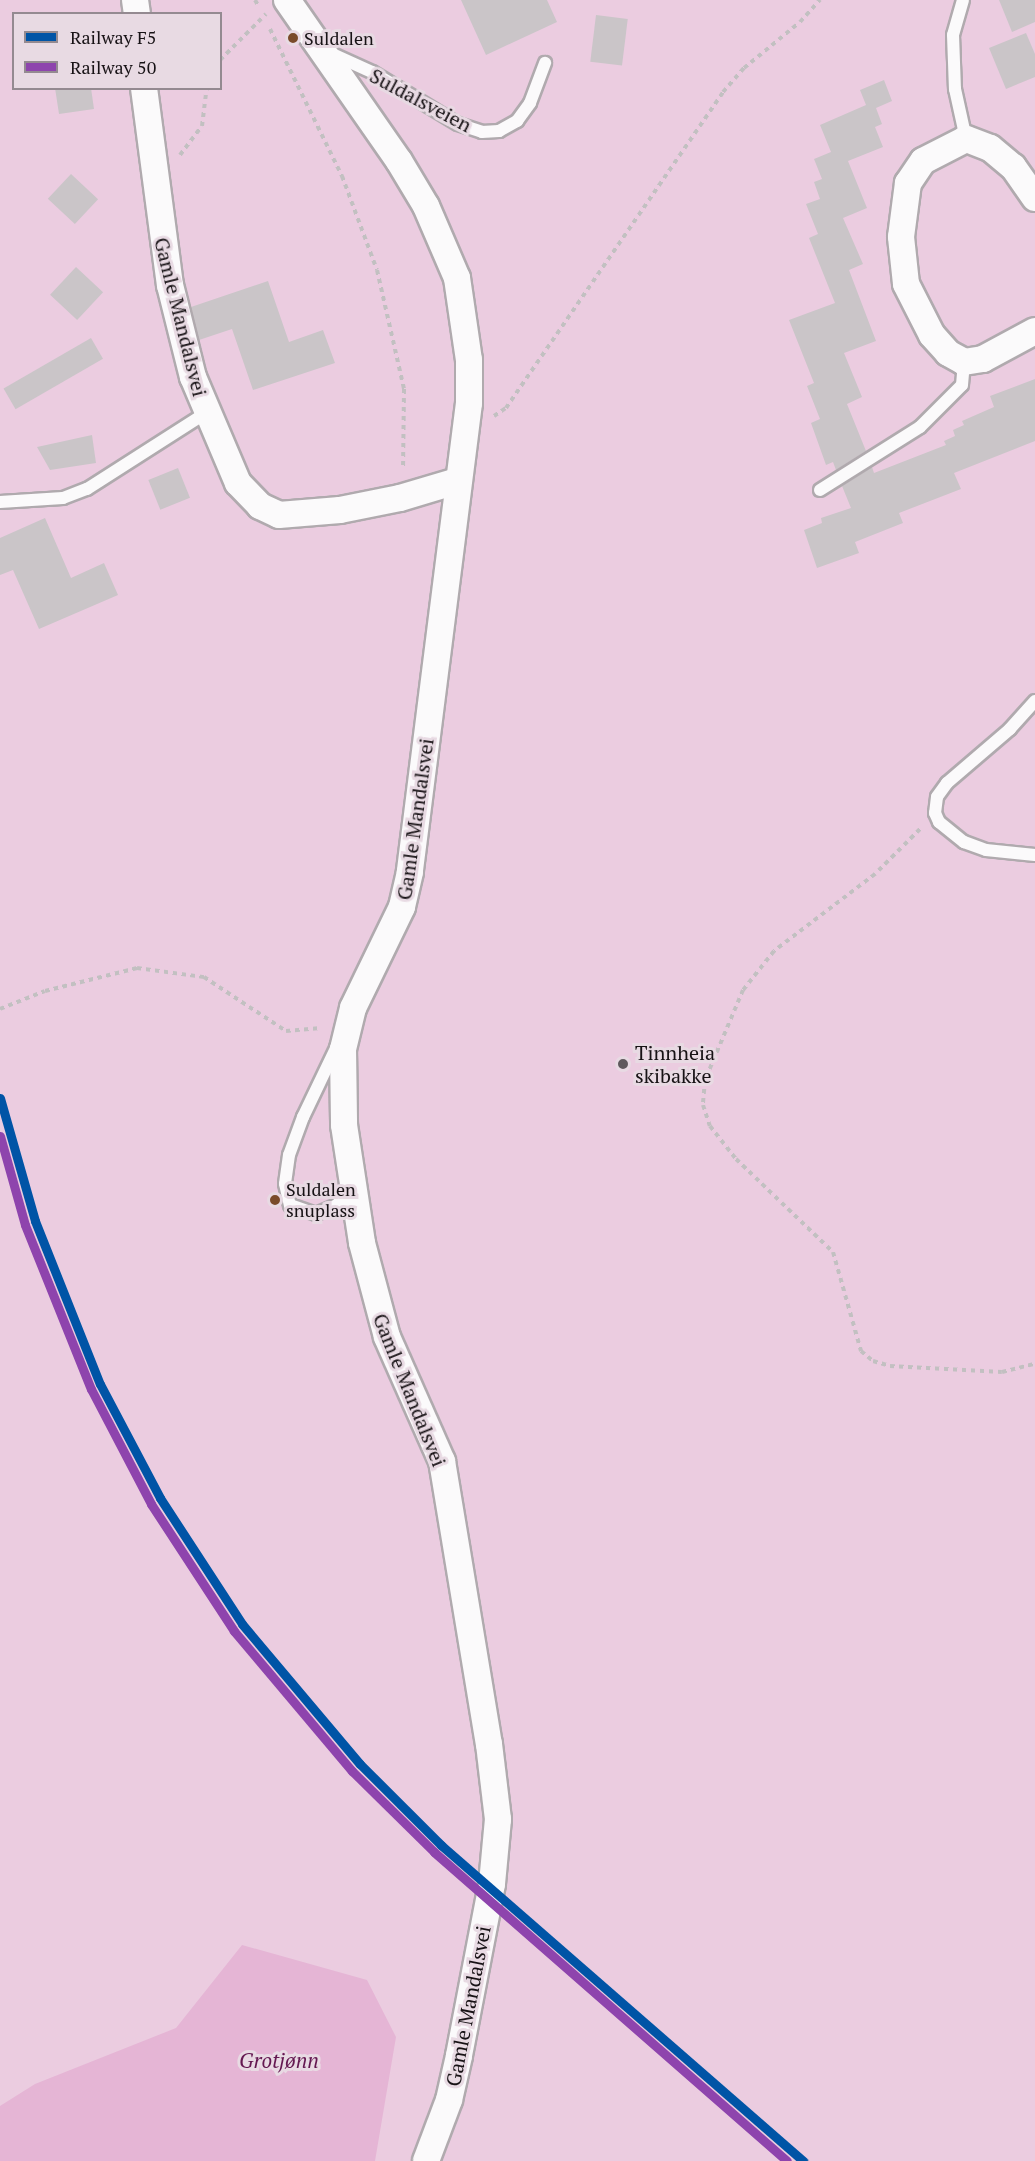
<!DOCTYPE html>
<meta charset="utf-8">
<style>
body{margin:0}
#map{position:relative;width:1035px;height:2161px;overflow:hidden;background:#e4dee2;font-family:"PT Serif",serif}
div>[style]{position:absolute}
.green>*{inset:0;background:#ebcce0}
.water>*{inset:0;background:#e5b5d5}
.building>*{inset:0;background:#cac5c8;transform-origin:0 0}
.path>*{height:4px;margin-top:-2px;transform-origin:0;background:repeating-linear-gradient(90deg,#c2c0c1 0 4.5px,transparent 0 9px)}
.roads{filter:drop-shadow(2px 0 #b0aaae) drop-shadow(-2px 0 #b0aaae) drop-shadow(0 2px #b0aaae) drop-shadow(0 -2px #b0aaae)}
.lane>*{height:12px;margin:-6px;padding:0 6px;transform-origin:6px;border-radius:6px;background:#fbfafb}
.street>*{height:26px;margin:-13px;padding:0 13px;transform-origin:13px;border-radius:13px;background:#fbfafb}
.rail-1>*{height:9px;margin:-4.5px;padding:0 4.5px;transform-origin:4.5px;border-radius:4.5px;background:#0054a6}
.rail-2>*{height:9px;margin:-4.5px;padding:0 4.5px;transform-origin:4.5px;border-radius:4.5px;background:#8e44ad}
.dots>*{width:16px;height:16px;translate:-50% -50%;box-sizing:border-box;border:3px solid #e8dae3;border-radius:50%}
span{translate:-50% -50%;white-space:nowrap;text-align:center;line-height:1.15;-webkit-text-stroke:6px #e8dae3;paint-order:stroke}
.bus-label{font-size:18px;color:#171215}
.left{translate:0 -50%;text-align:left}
.street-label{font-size:20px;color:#171215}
.poi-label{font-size:20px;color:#171215}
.water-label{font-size:21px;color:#641851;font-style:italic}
.legend{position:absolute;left:12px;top:12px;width:210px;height:78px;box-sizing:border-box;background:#e8dae3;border:2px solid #948a91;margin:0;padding:8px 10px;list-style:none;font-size:18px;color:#171215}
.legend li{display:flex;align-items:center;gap:12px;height:30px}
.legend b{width:30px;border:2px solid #948a91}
</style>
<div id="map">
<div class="green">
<div style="clip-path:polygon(evenodd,0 0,1035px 0,1035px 2161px,0 2161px,0 0,14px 14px,220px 14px,220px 88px,14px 88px,14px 14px)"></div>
</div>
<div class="water">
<div style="clip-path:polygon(242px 1945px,367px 1980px,396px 2037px,375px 2161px,0 2161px,0 2106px,35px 2084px,176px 2028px)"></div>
</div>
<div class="building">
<div style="clip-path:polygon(461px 0,547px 0,557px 22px,486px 55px)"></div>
<div style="clip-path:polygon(999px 0,1035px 0,1035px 22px,1012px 32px)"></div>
<div style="left:596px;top:15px;width:32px;height:47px;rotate:7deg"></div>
<div style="clip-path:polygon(1026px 33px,1035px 54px,1035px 77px,1006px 89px,989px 48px)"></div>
<div style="clip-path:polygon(884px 80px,892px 101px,876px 108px,882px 124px,875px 127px,883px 147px,848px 161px,867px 208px,843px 218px,863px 264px,849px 270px,876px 341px,844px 353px,862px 397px,847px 404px,866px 451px,836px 470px,833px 462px,826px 465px,811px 423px,820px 419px,807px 386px,814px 383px,789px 320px,835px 303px,809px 238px,818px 234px,806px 204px,820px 199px,814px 182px,822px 179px,814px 159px,831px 152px,820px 125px,866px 105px,860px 90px)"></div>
<div style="clip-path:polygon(55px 88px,91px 88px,94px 109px,59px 114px)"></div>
<div style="left:71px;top:174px;width:37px;height:34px;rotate:43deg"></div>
<div style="left:76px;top:267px;width:37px;height:38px;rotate:43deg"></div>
<div style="clip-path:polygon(268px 281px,289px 342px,323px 330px,335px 363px,253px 390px,232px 329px,199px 340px,191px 307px)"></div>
<div style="left:91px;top:338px;width:24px;height:101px;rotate:60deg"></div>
<div style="clip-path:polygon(1035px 379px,1035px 441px,954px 473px,961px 489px,899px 513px,903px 523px,855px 542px,859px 553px,817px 568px,804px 530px,822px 523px,821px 518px,851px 508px,842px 486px,872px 467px,874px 473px,946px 445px,944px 441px,955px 436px,953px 430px,964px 425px,962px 421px,994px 407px,990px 396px)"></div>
<div style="clip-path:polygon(92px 435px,96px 463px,50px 470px,37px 447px)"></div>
<div style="left:178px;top:468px;width:32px;height:32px;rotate:68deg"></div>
<div style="clip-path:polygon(45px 518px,71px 578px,104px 563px,118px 595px,39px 629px,13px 570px,0 575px,0 538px)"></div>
</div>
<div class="path">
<div style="left:255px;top:0;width:8px;rotate:60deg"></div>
<div style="left:270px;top:29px;width:164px;rotate:63.9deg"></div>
<div style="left:342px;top:176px;width:100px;rotate:69.6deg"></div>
<div style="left:377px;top:270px;width:122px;rotate:77.2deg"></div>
<div style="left:404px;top:389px;width:81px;rotate:90.7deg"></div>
<div style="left:220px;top:60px;width:65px;rotate:-45deg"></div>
<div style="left:180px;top:155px;width:36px;rotate:-53deg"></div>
<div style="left:202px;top:126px;width:38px;rotate:-83deg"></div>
<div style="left:494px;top:416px;width:14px;rotate:-34deg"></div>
<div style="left:506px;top:408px;width:383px;rotate:-55.5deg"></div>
<div style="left:723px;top:92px;width:32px;rotate:-49deg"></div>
<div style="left:744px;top:68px;width:72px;rotate:-39.4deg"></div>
<div style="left:800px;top:22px;width:30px;rotate:-48deg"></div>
<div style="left:920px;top:829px;width:64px;rotate:135deg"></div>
<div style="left:875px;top:874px;width:127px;rotate:142.7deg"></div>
<div style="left:774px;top:951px;width:50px;rotate:128.5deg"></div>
<div style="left:743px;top:990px;width:98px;rotate:112.9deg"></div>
<div style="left:705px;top:1080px;width:25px;rotate:95deg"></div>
<div style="left:703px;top:1105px;width:22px;rotate:72deg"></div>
<div style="left:710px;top:1126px;width:42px;rotate:51.8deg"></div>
<div style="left:736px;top:1159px;width:134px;rotate:43.8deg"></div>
<div style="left:833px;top:1252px;width:103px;rotate:74.2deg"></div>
<div style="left:861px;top:1351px;width:16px;rotate:40deg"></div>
<div style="left:873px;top:1361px;width:18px;rotate:16deg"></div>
<div style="left:890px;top:1366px;width:112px;rotate:3.1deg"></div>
<div style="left:1002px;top:1372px;width:34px;rotate:-14deg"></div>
<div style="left:0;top:1009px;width:48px;rotate:-21.8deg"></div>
<div style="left:45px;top:991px;width:95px;rotate:-14deg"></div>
<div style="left:137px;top:968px;width:68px;rotate:7.7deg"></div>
<div style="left:204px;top:977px;width:98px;rotate:33.4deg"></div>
<div style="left:286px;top:1031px;width:35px;rotate:-5deg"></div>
</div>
<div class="roads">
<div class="lane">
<div style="left:963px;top:0;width:36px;rotate:106deg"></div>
<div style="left:953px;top:35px;width:54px;rotate:87.9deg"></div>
<div style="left:955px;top:89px;width:51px;rotate:77.6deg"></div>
<div style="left:330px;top:53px;width:46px;rotate:24.3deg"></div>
<div style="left:372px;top:72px;width:100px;rotate:31.2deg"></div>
<div style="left:458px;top:124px;width:25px;rotate:18deg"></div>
<div style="left:482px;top:132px;width:17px;rotate:-3deg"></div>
<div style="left:499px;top:131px;width:21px;rotate:-29deg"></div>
<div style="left:517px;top:121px;width:22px;rotate:-54deg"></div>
<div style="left:530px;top:103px;width:43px;rotate:-69.4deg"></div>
<div style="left:820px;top:490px;width:118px;rotate:-32.2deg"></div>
<div style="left:920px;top:427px;width:59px;rotate:-45deg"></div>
<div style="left:962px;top:385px;width:23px;rotate:-85deg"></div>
<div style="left:0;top:502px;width:63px;rotate:-3.6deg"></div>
<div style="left:63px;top:498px;width:26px;rotate:-21deg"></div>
<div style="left:87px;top:489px;width:141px;rotate:-32.6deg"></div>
<div style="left:1035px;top:701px;width:38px;rotate:132deg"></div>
<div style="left:1010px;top:729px;width:83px;rotate:139.4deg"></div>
<div style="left:947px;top:783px;width:17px;rotate:126deg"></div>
<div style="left:937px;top:797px;width:16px;rotate:97deg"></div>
<div style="left:935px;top:813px;width:10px;rotate:66deg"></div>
<div style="left:939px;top:822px;width:32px;rotate:39deg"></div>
<div style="left:964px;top:842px;width:23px;rotate:20deg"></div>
<div style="left:986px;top:850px;width:49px;rotate:5.8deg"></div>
<div style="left:338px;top:1044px;width:81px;rotate:115.6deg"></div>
<div style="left:303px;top:1117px;width:40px;rotate:110.2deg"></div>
<div style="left:289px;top:1155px;width:29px;rotate:98deg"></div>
<div style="left:285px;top:1184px;width:22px;rotate:77deg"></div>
<div style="left:290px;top:1205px;width:28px;rotate:19deg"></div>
<div style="left:316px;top:1214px;width:23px;rotate:-23deg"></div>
<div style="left:337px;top:1205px;width:23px;rotate:-52deg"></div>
</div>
<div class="street">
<div style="left:135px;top:0;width:14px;rotate:82deg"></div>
<div style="left:287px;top:0;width:196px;rotate:55.2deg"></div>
<div style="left:399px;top:161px;width:52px;rotate:59deg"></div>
<div style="left:426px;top:206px;width:78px;rotate:66.7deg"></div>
<div style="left:457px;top:278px;width:83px;rotate:81.7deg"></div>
<div style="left:469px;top:360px;width:43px;rotate:90deg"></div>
<div style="left:469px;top:403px;width:473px;rotate:97.2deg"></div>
<div style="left:410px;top:872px;width:36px;rotate:103deg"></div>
<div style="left:402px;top:907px;width:112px;rotate:115.9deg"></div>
<div style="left:353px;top:1008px;width:42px;rotate:103.7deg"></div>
<div style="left:343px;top:1049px;width:76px;rotate:89.2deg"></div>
<div style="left:344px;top:1125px;width:119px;rotate:81.3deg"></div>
<div style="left:362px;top:1243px;width:97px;rotate:75.1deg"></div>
<div style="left:387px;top:1337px;width:136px;rotate:66.1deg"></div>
<div style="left:442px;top:1461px;width:287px;rotate:80.6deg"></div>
<div style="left:489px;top:1744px;width:76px;rotate:83.2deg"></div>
<div style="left:498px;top:1819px;width:65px;rotate:95.3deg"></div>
<div style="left:492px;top:1884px;width:175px;rotate:100.9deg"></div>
<div style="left:459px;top:2056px;width:45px;rotate:102.8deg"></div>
<div style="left:449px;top:2100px;width:65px;rotate:110.7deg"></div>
<div style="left:144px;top:88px;width:199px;rotate:82.5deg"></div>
<div style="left:170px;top:285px;width:95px;rotate:76deg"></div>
<div style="left:193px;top:377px;width:115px;rotate:67deg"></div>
<div style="left:238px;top:483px;width:32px;rotate:46deg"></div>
<div style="left:260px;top:506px;width:21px;rotate:25deg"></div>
<div style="left:279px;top:515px;width:61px;rotate:-4.7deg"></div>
<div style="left:340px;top:510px;width:61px;rotate:-11.3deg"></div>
<div style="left:400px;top:498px;width:59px;rotate:-16.6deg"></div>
<div style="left:1035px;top:198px;width:38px;rotate:-125deg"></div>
<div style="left:1013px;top:167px;width:30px;rotate:-140deg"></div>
<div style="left:990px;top:148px;width:26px;rotate:-159deg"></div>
<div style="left:966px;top:139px;width:48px;rotate:152.9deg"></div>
<div style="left:923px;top:161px;width:27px;rotate:124deg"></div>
<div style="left:908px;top:183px;width:54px;rotate:97.4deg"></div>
<div style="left:901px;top:237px;width:47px;rotate:83.9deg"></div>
<div style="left:906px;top:284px;width:57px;rotate:63deg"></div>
<div style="left:932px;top:335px;width:24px;rotate:48deg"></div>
<div style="left:948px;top:353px;width:18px;rotate:29deg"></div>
<div style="left:964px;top:362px;width:19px;rotate:-9deg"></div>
<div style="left:983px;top:359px;width:59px;rotate:-28.3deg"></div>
</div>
</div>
<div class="rail-1">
<div style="left:0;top:1098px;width:128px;rotate:74.1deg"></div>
<div style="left:35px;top:1221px;width:175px;rotate:68.3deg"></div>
<div style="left:100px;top:1384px;width:129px;rotate:62.2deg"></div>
<div style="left:160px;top:1498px;width:150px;rotate:56.9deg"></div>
<div style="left:242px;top:1624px;width:183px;rotate:49.9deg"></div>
<div style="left:360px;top:1764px;width:115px;rotate:45deg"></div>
<div style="left:441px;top:1845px;width:481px;rotate:41.1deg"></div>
</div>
<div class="rail-2">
<div style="left:0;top:1136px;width:92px;rotate:74.3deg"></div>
<div style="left:25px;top:1225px;width:177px;rotate:68.1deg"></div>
<div style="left:91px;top:1389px;width:130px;rotate:62.4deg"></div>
<div style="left:151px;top:1504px;width:152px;rotate:56.8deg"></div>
<div style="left:234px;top:1631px;width:183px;rotate:49.9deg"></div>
<div style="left:352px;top:1771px;width:115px;rotate:44.6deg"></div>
<div style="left:434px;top:1852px;width:469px;rotate:41.2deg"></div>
</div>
<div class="dots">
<div style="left:293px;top:38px;background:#7a4b2a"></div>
<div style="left:623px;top:1064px;background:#5f595d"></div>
<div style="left:275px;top:1200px;background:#7a4b2a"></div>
</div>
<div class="bus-label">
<span class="left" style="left:304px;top:38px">Suldalen</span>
<span class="left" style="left:286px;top:1200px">Suldalen<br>snuplass</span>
</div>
<div class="street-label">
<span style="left:421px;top:100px;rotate:28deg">Suldalsveien</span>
<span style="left:181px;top:317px;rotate:76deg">Gamle Mandalsvei</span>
<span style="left:415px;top:819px;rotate:-82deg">Gamle Mandalsvei</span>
<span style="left:410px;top:1390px;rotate:68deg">Gamle Mandalsvei</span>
<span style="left:468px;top:2006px;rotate:-79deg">Gamle Mandalsvei</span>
</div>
<div class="poi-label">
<span class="left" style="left:635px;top:1064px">Tinnheia<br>skibakke</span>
</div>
<div class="water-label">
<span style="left:279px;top:2060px">Grotjønn</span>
</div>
<ul class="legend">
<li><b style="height:8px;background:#0054a6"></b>Railway F5</li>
<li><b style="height:8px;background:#8e44ad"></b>Railway 50</li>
</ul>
</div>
